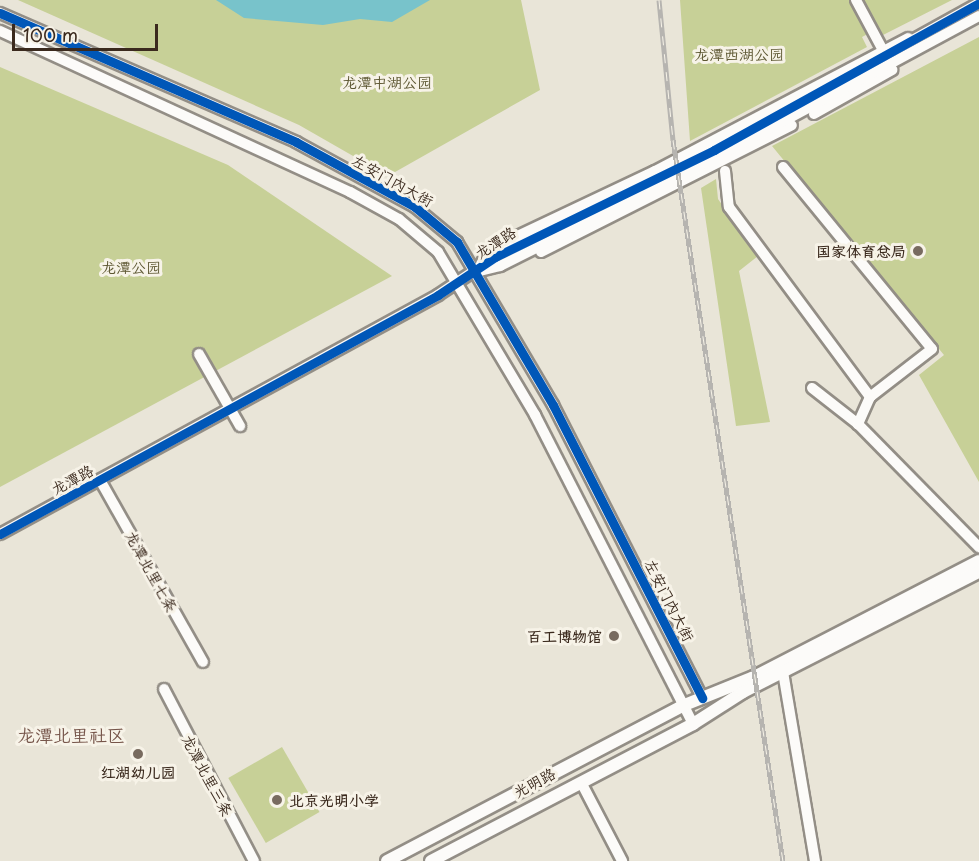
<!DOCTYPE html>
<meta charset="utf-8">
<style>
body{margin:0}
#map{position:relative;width:979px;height:861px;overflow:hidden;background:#e9e5d8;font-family:"Playpen Sans","LXGW WenKai TC",sans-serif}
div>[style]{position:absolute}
.green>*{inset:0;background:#c7d097;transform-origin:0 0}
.water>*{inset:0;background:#78c3cb}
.roads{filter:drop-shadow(2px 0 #938e86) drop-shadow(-2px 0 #938e86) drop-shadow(0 2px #938e86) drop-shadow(0 -2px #938e86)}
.minor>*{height:10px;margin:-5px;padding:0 5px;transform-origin:5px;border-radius:5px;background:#fcfbf9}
.major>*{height:12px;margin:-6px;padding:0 6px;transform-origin:6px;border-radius:6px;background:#fcfbf9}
.rail>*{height:5px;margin-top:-2.5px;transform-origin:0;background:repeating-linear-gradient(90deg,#f7f3e8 0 9px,#b6b4b0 0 18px);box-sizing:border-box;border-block:2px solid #b6b4b0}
.cycleway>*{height:9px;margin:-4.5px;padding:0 4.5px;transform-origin:4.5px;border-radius:4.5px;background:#0057b8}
.dots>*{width:16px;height:16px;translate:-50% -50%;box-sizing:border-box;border:3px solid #f7f3e8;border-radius:50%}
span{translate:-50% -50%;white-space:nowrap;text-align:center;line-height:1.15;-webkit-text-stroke:6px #f7f3e8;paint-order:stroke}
.park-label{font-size:15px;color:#5d5732}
.street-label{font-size:15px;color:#3b2a1e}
.poi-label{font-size:15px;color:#3b2a1e;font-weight:700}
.right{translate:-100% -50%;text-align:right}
.left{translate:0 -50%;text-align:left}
.quarter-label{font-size:18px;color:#76554a}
.scale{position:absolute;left:12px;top:24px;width:146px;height:27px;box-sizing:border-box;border:3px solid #3b2a1e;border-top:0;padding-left:8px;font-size:18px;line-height:21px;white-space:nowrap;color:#3b2a1e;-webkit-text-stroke:4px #f7f3e8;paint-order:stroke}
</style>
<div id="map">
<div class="green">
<div style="clip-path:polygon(18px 0,521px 0,540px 90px,388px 176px,299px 125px)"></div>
<div style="clip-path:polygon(680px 0,952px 0,883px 35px,879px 28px,862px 37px,867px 47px,690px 141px)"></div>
<div style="clip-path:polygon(979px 37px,979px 482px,919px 375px,944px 355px,772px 146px)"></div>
<div style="clip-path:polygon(0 67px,228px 165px,392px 276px,0 487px)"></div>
<div style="clip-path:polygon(716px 179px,718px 199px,758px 256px,739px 271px,770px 422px,736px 426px,701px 188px)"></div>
<div style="left:282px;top:747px;width:75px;height:62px;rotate:60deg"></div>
</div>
<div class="water">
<div style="clip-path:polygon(216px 0,430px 0,392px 22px,360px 19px,323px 25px,244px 18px)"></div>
</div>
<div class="roads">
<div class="minor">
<div style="left:856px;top:0;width:61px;rotate:61.8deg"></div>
<div style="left:0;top:13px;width:323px;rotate:23.5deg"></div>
<div style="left:296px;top:142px;width:136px;rotate:28.6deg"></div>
<div style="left:415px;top:207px;width:55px;rotate:39.8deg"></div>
<div style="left:457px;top:242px;width:189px;rotate:59.5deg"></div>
<div style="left:553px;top:405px;width:329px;rotate:63deg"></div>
<div style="left:0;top:31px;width:385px;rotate:24.7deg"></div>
<div style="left:350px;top:192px;width:56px;rotate:28.9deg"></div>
<div style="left:399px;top:219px;width:51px;rotate:40.2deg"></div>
<div style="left:438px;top:252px;width:190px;rotate:59.2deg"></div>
<div style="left:535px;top:415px;width:347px;rotate:62.9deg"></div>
<div style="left:814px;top:114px;width:90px;rotate:-29.4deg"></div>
<div style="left:783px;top:167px;width:235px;rotate:50.7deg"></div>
<div style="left:932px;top:349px;width:78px;rotate:142.3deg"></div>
<div style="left:870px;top:397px;width:30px;rotate:114deg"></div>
<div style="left:725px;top:171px;width:36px;rotate:84deg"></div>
<div style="left:729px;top:207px;width:237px;rotate:53.4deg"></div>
<div style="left:541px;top:252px;width:281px;rotate:-26.8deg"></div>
<div style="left:481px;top:264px;width:17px;rotate:-59deg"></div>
<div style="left:490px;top:249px;width:183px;rotate:-25.3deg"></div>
<div style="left:655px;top:171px;width:286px;rotate:-27.7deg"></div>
<div style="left:480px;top:271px;width:21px;rotate:-14deg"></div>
<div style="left:500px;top:266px;width:230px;rotate:-26.6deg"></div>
<div style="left:706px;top:163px;width:310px;rotate:-28.3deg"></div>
<div style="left:199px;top:354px;width:83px;rotate:60.3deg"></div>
<div style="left:812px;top:388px;width:58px;rotate:38deg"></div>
<div style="left:858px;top:424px;width:173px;rotate:45.5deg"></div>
<div style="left:100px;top:480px;width:209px;rotate:60.5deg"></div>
<div style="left:0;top:534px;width:499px;rotate:-28.6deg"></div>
<div style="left:438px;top:295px;width:69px;rotate:-33.7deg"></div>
<div style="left:495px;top:257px;width:244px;rotate:-26deg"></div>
<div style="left:714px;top:150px;width:303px;rotate:-29deg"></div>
<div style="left:783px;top:672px;width:192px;rotate:80.4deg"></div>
<div style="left:164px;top:689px;width:194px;rotate:62.4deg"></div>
<div style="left:582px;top:784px;width:87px;rotate:62.5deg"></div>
</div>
<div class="major">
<div style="left:387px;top:861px;width:333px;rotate:-27.7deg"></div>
<div style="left:682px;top:706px;width:78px;rotate:-21.9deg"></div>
<div style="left:754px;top:677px;width:253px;rotate:-27.3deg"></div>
<div style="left:431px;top:861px;width:296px;rotate:-27.6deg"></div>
<div style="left:693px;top:724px;width:59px;rotate:-32.6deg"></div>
<div style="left:743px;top:692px;width:265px;rotate:-27deg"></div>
</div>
</div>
<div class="rail">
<div style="left:659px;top:0;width:141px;rotate:84.3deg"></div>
<div style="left:673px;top:140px;width:729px;rotate:81.33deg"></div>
</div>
<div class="cycleway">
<div style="left:0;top:13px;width:323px;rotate:23.5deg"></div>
<div style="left:296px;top:142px;width:136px;rotate:28.6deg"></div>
<div style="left:415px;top:207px;width:55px;rotate:39.8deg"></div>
<div style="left:457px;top:242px;width:189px;rotate:59.5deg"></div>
<div style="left:553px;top:405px;width:329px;rotate:63deg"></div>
<div style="left:0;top:534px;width:499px;rotate:-28.6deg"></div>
<div style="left:438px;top:295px;width:69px;rotate:-33.7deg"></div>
<div style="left:495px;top:257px;width:244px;rotate:-26deg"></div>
<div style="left:714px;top:150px;width:303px;rotate:-29deg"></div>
</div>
<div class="dots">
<div style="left:918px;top:251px;background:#786b5f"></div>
<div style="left:614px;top:636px;background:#786b5f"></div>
<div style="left:138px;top:754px;background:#786b5f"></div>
<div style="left:277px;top:800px;background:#786b5f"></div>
</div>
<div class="park-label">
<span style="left:739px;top:54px">龙潭西湖公园</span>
<span style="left:387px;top:82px">龙潭中湖公园</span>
<span style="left:131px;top:267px">龙潭公园</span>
</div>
<div class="street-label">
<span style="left:393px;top:180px;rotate:29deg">左安门内大街</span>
<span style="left:495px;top:242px;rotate:-33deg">龙潭路</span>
<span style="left:72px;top:479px;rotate:-28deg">龙潭路</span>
<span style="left:152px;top:571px;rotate:61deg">龙潭北里七条</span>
<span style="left:670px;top:600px;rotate:63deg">左安门内大街</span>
<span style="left:208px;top:775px;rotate:62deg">龙潭北里三条</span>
<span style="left:534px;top:782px;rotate:-28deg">光明路</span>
</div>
<div class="poi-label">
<span class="right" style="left:906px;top:251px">国家体育总局</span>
<span class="right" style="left:602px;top:636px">百工博物馆</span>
<span style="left:138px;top:772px">红湖幼儿园</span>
<span class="left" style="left:289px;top:800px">北京光明小学</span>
</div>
<div class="quarter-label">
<span style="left:71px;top:735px">龙潭北里社区</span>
</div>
<div class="scale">100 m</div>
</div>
